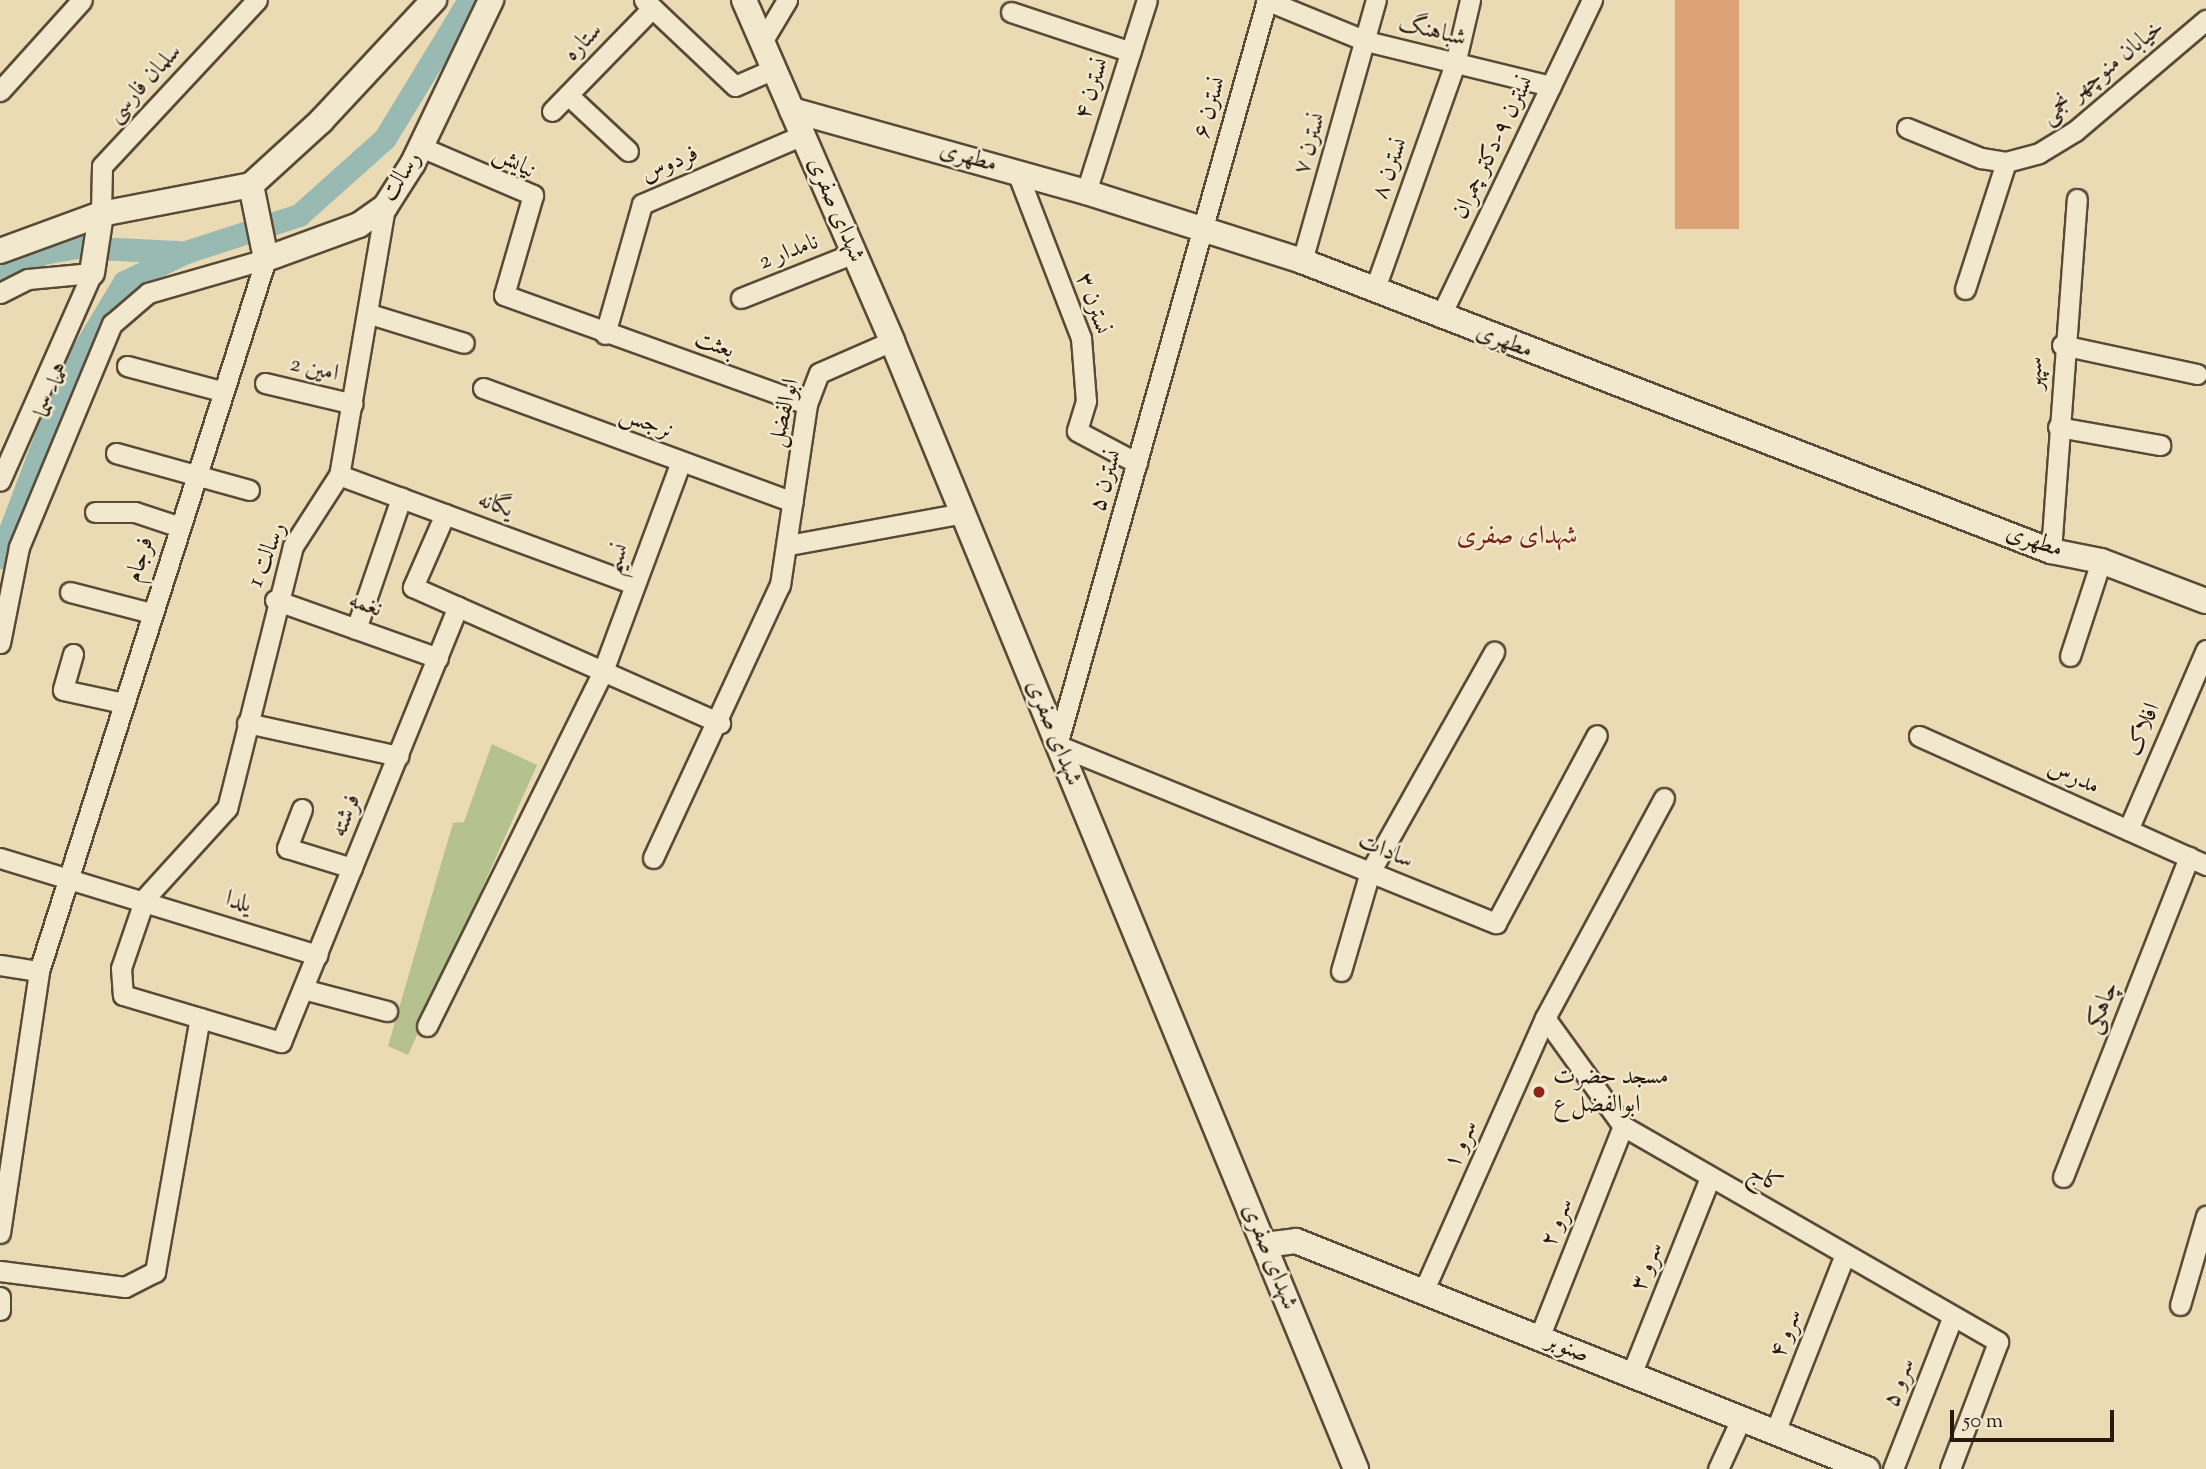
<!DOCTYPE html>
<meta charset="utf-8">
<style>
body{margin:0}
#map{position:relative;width:2206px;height:1469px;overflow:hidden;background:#ebdbb4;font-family:"Sorts Mill Goudy",Amiri,serif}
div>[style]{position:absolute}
.green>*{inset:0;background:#b5c18f}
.canal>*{height:23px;margin:-11.5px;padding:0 11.5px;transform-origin:11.5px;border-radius:11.5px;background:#99bab2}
.building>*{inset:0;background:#dda276;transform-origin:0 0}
.roads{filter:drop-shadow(2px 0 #594a37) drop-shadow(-2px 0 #594a37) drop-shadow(0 2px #594a37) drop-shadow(0 -2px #594a37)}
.minor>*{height:19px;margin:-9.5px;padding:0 9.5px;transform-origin:9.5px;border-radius:9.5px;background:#f2e8ce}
.tertiary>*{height:24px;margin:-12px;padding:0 12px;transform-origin:12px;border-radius:12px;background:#f2e8ce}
.dots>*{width:19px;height:19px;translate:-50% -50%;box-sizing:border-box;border:4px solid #f2e8ce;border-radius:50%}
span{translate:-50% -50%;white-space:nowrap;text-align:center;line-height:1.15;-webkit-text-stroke:5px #f2e8ce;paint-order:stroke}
.street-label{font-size:24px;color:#28190d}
.poi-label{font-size:24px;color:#28190d}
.left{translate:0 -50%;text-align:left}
.neighbourhood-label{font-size:26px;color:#7a1f14}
.scale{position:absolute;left:1950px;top:1410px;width:164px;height:32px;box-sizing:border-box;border:4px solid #28190d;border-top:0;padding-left:9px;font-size:21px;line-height:24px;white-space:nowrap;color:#28190d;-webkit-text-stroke:5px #f2e8ce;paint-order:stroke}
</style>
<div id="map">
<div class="green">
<div style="clip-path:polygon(492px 744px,537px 765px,408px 1055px,388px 1046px,453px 823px,464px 822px)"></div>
</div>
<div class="canal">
<div style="left:0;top:273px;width:47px;rotate:-24.9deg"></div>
<div style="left:43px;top:253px;width:35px;rotate:-10deg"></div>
<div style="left:77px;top:247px;width:100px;rotate:2.9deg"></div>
<div style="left:0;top:557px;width:196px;rotate:-69.3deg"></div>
<div style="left:69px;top:374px;width:107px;rotate:-59.1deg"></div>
<div style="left:124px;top:282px;width:69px;rotate:-25.8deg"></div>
<div style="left:186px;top:252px;width:119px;rotate:-18.1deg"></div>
<div style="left:299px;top:215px;width:115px;rotate:-41.8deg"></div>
<div style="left:385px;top:138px;width:162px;rotate:-58.7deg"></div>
</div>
<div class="building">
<div style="left:1675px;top:0;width:64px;height:229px"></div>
</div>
<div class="roads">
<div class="minor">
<div style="left:644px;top:0;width:125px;rotate:43.4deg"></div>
<div style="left:735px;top:86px;width:43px;rotate:-23.6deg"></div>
<div style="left:1266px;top:0;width:108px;rotate:22.3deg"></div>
<div style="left:1366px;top:41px;width:190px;rotate:13.7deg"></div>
<div style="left:1267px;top:0;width:774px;rotate:105.74deg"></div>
<div style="left:1057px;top:745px;width:474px;rotate:22.1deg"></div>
<div style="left:1496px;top:923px;width:213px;rotate:-61.8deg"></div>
<div style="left:1011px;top:12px;width:126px;rotate:18.4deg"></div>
<div style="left:762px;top:42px;width:49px;rotate:-59.2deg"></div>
<div style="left:0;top:91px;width:122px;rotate:-48deg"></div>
<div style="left:568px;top:95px;width:82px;rotate:43deg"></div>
<div style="left:552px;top:111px;width:144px;rotate:-45.8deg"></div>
<div style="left:1907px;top:128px;width:80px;rotate:22.1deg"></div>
<div style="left:1981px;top:158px;width:25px;rotate:9deg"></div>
<div style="left:2006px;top:162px;width:34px;rotate:-15deg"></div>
<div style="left:2039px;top:153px;width:42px;rotate:-31.4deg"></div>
<div style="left:2075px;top:131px;width:172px;rotate:-40.3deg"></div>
<div style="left:421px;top:147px;width:122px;rotate:23.2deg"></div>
<div style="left:533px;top:195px;width:104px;rotate:106.2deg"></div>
<div style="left:504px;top:295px;width:322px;rotate:19.8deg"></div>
<div style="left:1017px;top:172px;width:178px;rotate:68.9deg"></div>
<div style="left:1081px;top:338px;width:63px;rotate:85.5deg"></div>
<div style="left:1086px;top:401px;width:31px;rotate:107deg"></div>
<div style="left:1077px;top:431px;width:68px;rotate:28.1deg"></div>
<div style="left:1086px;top:192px;width:201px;rotate:-72.4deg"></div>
<div style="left:385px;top:207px;width:272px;rotate:99.7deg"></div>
<div style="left:339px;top:475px;width:85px;rotate:122.9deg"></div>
<div style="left:293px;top:546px;width:270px;rotate:104.1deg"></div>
<div style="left:227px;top:808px;width:122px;rotate:132.3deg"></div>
<div style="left:145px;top:898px;width:74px;rotate:108.9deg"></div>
<div style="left:121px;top:968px;width:27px;rotate:86deg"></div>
<div style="left:123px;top:995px;width:165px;rotate:16.6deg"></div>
<div style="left:281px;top:1042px;width:470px;rotate:-67.9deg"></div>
<div style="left:101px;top:214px;width:48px;rotate:-88.8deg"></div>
<div style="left:102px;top:166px;width:227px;rotate:-47deg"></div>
<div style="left:1302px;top:261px;width:271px;rotate:-74.2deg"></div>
<div style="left:1965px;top:289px;width:133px;rotate:-72.1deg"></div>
<div style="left:1374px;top:291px;width:241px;rotate:-70.4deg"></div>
<div style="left:1455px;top:64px;width:66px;rotate:-76.8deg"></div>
<div style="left:0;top:293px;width:31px;rotate:-27deg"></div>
<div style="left:28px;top:279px;width:64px;rotate:-5.4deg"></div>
<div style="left:92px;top:273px;width:227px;rotate:113.9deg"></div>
<div style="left:741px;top:298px;width:122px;rotate:-21.7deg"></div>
<div style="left:370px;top:314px;width:98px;rotate:17.1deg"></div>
<div style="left:1440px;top:317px;width:352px;rotate:-64.4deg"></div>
<div style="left:605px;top:334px;width:135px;rotate:-74.1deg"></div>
<div style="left:642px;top:204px;width:175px;rotate:-23.2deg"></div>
<div style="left:2062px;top:345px;width:138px;rotate:12.1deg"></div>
<div style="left:127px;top:366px;width:97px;rotate:14.9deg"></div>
<div style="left:265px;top:383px;width:90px;rotate:13.4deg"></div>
<div style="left:483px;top:388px;width:330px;rotate:20.2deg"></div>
<div style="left:2058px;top:427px;width:104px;rotate:10deg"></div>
<div style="left:116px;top:453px;width:138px;rotate:15.5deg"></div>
<div style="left:339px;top:475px;width:314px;rotate:20.3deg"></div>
<div style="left:95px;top:512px;width:40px"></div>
<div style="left:135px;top:512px;width:44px;rotate:18.4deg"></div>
<div style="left:445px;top:514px;width:80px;rotate:113.7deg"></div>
<div style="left:413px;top:587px;width:336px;rotate:23.9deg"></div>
<div style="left:789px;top:545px;width:177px;rotate:-10.4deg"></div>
<div style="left:2051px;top:551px;width:353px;rotate:-85.8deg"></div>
<div style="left:70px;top:592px;width:84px;rotate:14.5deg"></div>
<div style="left:275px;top:600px;width:173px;rotate:19.6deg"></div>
<div style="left:356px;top:629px;width:139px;rotate:-71deg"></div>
<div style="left:0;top:643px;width:98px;rotate:-78.8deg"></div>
<div style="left:19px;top:547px;width:242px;rotate:-67.4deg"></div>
<div style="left:112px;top:324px;width:48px;rotate:-40.7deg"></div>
<div style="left:148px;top:293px;width:123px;rotate:-16.1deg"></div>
<div style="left:73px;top:654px;width:37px;rotate:106deg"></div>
<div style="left:63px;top:690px;width:61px;rotate:12.2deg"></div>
<div style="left:2070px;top:656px;width:100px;rotate:-71.9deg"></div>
<div style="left:247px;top:723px;width:155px;rotate:12.3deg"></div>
<div style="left:1919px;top:736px;width:315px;rotate:24.2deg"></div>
<div style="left:302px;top:809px;width:42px;rotate:111deg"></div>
<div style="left:287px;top:848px;width:68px;rotate:17.1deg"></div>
<div style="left:2128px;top:830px;width:196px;rotate:-66.6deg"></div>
<div style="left:0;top:858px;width:332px;rotate:17deg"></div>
<div style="left:653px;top:858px;width:301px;rotate:-65.1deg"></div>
<div style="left:780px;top:585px;width:183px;rotate:-81.5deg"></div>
<div style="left:807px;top:404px;width:33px;rotate:-69deg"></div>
<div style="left:819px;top:373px;width:80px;rotate:-23.7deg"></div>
<div style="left:0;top:965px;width:39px;rotate:9deg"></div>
<div style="left:1341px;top:971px;width:103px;rotate:-73.7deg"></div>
<div style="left:1370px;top:872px;width:253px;rotate:-60.6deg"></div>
<div style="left:303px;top:989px;width:87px;rotate:14.7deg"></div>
<div style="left:1545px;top:1018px;width:133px;rotate:54.2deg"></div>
<div style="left:1623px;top:1126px;width:433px;rotate:29.9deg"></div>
<div style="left:1998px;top:1342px;width:136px;rotate:110.7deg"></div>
<div style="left:427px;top:1026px;width:396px;rotate:-63.6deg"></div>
<div style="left:603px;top:671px;width:221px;rotate:-69.6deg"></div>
<div style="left:2063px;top:1177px;width:344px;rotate:-68.5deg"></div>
<div style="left:0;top:1233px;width:265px;rotate:-81.5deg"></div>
<div style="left:39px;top:971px;width:747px;rotate:-72.32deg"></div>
<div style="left:0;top:1271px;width:126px;rotate:7.3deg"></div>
<div style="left:125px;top:1287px;width:34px;rotate:-27deg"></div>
<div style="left:155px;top:1272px;width:258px;rotate:-80deg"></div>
<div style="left:1423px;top:1292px;width:300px;rotate:-66deg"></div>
<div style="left:1545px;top:1018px;width:250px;rotate:-61.6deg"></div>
<div style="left:0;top:1297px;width:13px;rotate:90deg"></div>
<div style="left:2180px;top:1305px;width:93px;rotate:-73.7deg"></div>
<div style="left:1539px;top:1338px;width:228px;rotate:-68.4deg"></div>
<div style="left:1631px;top:1375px;width:213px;rotate:-68.2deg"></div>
<div style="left:1775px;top:1432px;width:191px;rotate:-68.5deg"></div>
<div style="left:1718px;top:1469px;width:55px;rotate:-65.3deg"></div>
<div style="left:1893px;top:1469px;width:164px;rotate:-68.6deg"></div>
</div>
<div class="tertiary">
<div style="left:744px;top:0;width:372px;rotate:66.5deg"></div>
<div style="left:892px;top:341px;width:1220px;rotate:67.64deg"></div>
<div style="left:792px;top:110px;width:305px;rotate:15.6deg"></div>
<div style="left:1086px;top:192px;width:227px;rotate:17.7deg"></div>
<div style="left:1302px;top:261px;width:803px;rotate:21.17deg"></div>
<div style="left:2051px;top:551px;width:51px;rotate:11.3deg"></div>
<div style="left:2101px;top:561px;width:112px;rotate:20.9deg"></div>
<div style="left:251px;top:185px;width:76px;rotate:78.5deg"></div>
<div style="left:266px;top:259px;width:99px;rotate:-20.1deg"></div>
<div style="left:359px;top:225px;width:32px;rotate:-35deg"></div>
<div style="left:385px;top:207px;width:52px;rotate:-57.5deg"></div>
<div style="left:413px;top:163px;width:181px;rotate:-64.4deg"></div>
<div style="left:0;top:251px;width:108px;rotate:-20.1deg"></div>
<div style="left:101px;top:214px;width:153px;rotate:-10.9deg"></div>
<div style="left:251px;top:185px;width:95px;rotate:-42.4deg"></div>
<div style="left:321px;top:121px;width:166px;rotate:-47deg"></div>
<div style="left:92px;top:273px;width:60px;rotate:-81.3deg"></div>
<div style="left:1264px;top:1245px;width:32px;rotate:-7deg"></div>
<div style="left:1296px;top:1241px;width:615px;rotate:21.77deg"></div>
</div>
</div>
<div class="dots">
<div style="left:1539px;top:1092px;background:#8f2418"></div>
</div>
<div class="street-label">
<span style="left:1432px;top:32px;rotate:14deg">شباهنگ</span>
<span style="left:584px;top:43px;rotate:-46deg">ستاره</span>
<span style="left:2103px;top:73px;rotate:-39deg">خیابان منوچهر نجمی</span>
<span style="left:145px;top:84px;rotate:-47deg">سلمان فارسی</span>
<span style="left:1093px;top:89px;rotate:-72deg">نسترن ۴</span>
<span style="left:1211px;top:108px;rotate:-74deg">نسترن ۶</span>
<span style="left:1311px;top:144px;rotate:-74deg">نسترن ۷</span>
<span style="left:1494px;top:148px;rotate:-64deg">نسترن ۹-دکتر چمران</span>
<span style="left:968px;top:158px;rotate:16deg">مطهری</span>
<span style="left:514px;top:163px;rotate:28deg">نیایش</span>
<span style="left:670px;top:165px;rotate:-23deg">فردوس</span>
<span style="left:1391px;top:169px;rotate:-70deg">نسترن ۸</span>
<span style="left:402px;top:177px;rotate:-57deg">رسالت</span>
<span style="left:835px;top:210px;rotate:67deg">شهدای صفری</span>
<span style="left:789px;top:253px;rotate:-21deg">نامدار 2</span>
<span style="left:1092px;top:304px;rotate:71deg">نسترن ۳</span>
<span style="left:1504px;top:342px;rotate:21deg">مطهری</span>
<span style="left:714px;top:346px;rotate:19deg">بعثت</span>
<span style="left:314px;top:370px;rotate:13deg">امین 2</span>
<span style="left:2036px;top:373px;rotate:-87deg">سپهر</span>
<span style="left:54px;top:391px;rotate:-67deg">هما- سما</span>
<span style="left:785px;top:413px;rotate:-77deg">ابوالفضل</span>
<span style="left:646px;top:424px;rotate:21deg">نرجس</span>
<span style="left:1107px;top:481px;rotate:-74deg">نسترن ۵</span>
<span style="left:495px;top:506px;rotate:20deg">یگانه</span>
<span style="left:2034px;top:542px;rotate:19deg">مطهری</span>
<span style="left:268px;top:555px;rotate:-68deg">رسالت 1</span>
<span style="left:618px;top:559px;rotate:-69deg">نسیم</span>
<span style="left:141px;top:560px;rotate:-73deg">فرجام</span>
<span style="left:365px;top:606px;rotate:19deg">نغمه</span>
<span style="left:2144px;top:730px;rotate:-67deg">افلاک</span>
<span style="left:1053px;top:733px;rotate:68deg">شهدای صفری</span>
<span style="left:2073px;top:778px;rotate:24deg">مدرس</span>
<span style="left:347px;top:816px;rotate:-68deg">فرشته</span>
<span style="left:1385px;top:852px;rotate:22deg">سادات</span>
<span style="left:238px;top:903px;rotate:18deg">یلدا</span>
<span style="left:2103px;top:1008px;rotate:-69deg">چاهکی</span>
<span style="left:1462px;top:1145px;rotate:-66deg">سرو ۱</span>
<span style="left:1765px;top:1180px;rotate:30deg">کاج</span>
<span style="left:1558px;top:1223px;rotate:-68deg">سرو ۲</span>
<span style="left:1269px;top:1257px;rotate:68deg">شهدای صفری</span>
<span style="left:1648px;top:1267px;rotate:-68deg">سرو ۳</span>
<span style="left:1787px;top:1334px;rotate:-69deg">سرو ۴</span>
<span style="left:1567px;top:1349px;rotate:22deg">صنوبر</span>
<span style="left:1900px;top:1383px;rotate:-69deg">سرو ۵</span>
</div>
<div class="poi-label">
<span class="left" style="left:1553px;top:1092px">مسجد حضرت<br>ابوالفضل ع</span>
</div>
<div class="neighbourhood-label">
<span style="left:1517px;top:537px">شهدای صفری</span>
</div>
<div class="scale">50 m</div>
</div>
